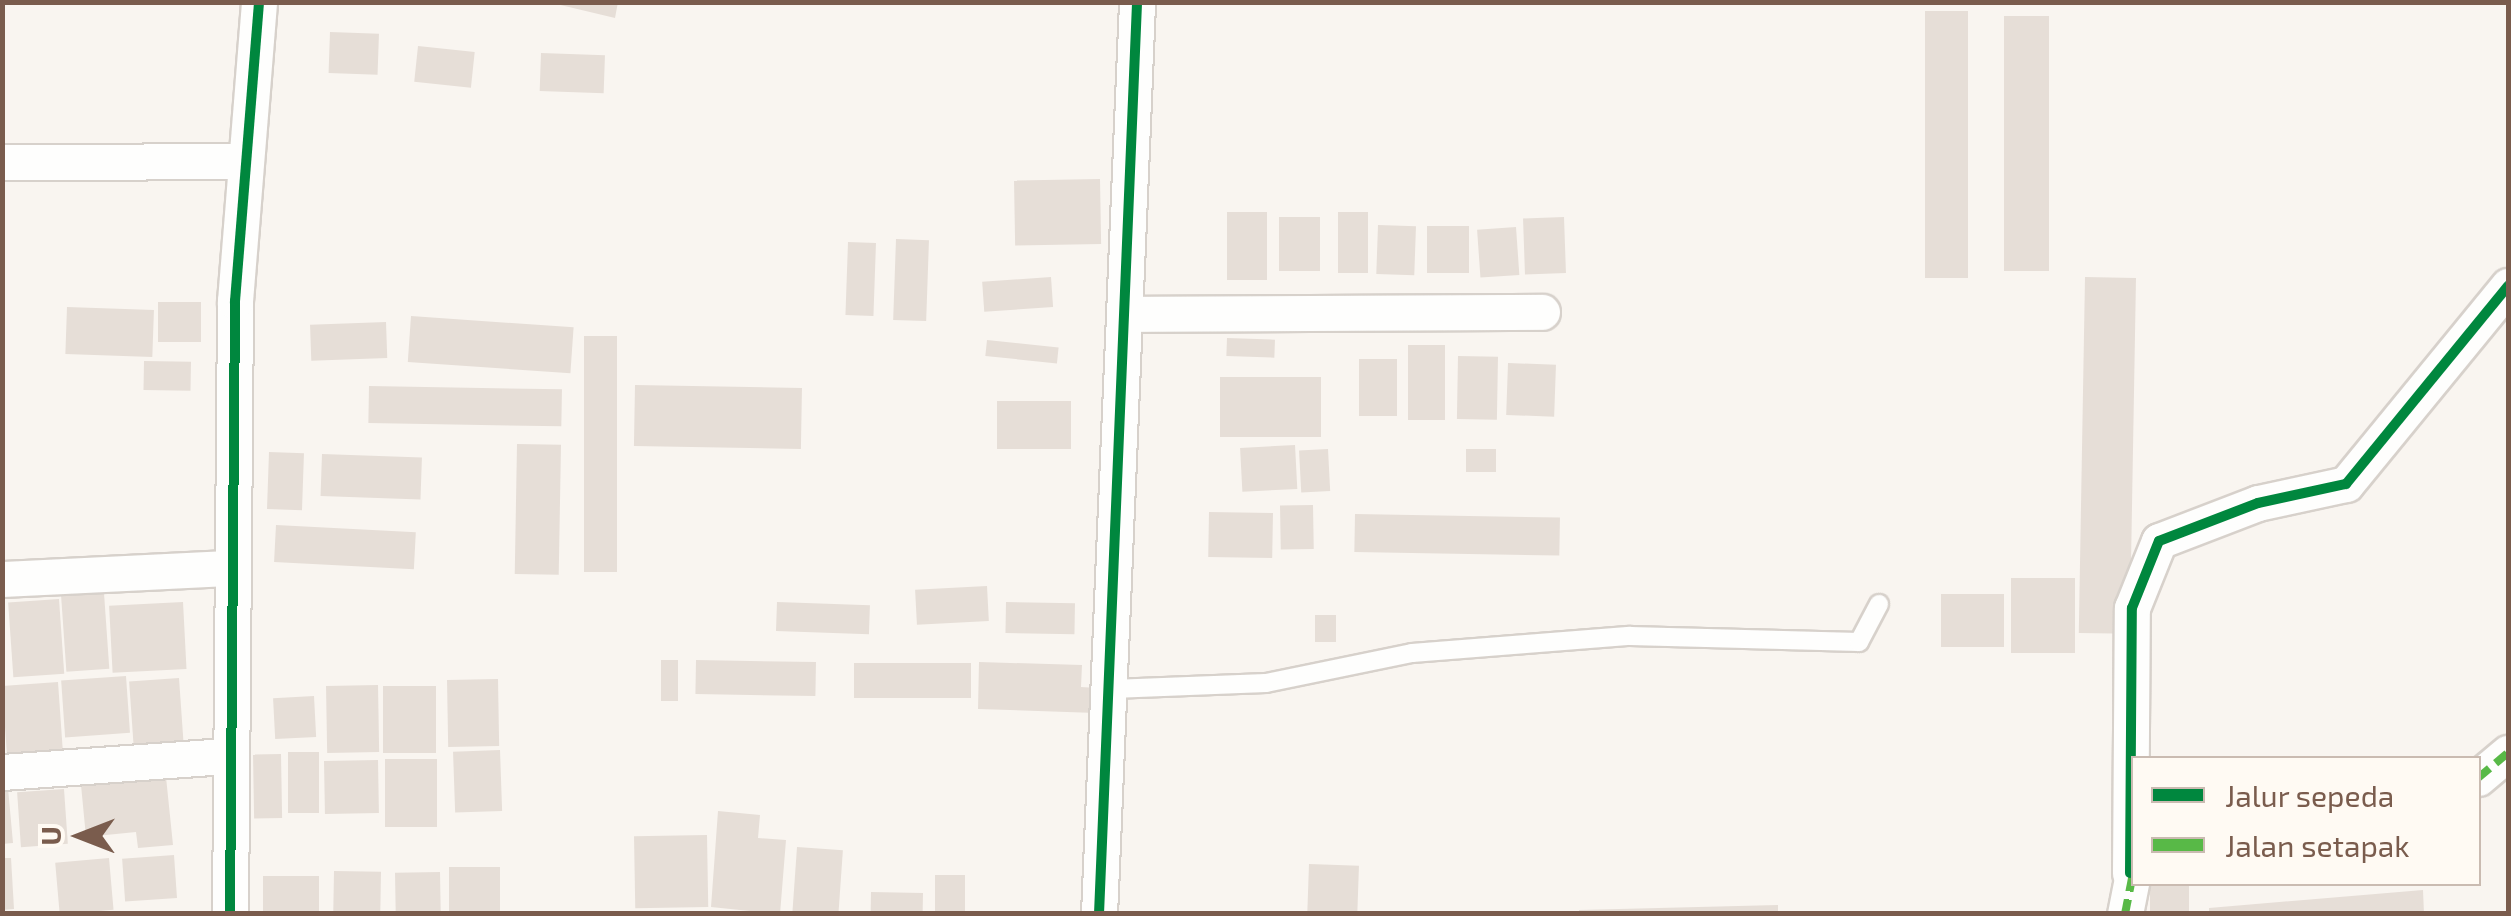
<!DOCTYPE html>
<style>
body{margin:0}
#map{position:relative;width:2511px;height:916px;overflow:hidden;background:#f9f5f0;font-family:"Exo 2",sans-serif}
div>[style]{position:absolute}
.building>*{inset:0;background:#e6ded7;transform-origin:0 0}
.roads{filter:drop-shadow(2px 0 #d7d1cb) drop-shadow(-2px 0 #d7d1cb) drop-shadow(0 2px #d7d1cb) drop-shadow(0 -2px #d7d1cb)}
.lane>*{height:18px;margin:-9px;padding:0 9px;transform-origin:9px;border-radius:9px;background:#fefefd}
.street>*{height:35px;margin:-17.5px;padding:0 17.5px;transform-origin:17.5px;border-radius:17.5px;background:#fefefd}
.quiet>*{height:8px;margin-top:-4px;transform-origin:0;background:repeating-linear-gradient(90deg,#58b947 0 15px,transparent 0 23px)}
.cycleway>*{height:10px;margin:-5px;padding:0 5px;transform-origin:5px;border-radius:5px;background:#00873e}
span{translate:-50% -50%;white-space:nowrap;text-align:center;line-height:1.15;-webkit-text-stroke:9px #fffaf3;paint-order:stroke}
.frame{position:absolute;inset:0;border:5px solid #7a5c4d;pointer-events:none}
.legend{position:absolute;left:2131px;top:756px;width:350px;height:130px;box-sizing:border-box;background:#fffaf3;border:2px solid #cabbb1;margin:0;padding:12px 18px;list-style:none;font-size:30px;color:#7a5c4d}
.legend li{display:flex;align-items:center;gap:20px;height:50px}
.legend b{width:50px;border:2px solid #cabbb1}
.north{position:absolute;left:30px;top:786px;width:100px;height:100px;-webkit-text-stroke:8px #fffaf3;paint-order:stroke;rotate:270deg;font-size:28px;font-weight:700;line-height:40px;text-align:center;color:#7a5c4d}
.north::after{content:'';display:block;margin:auto;width:35px;height:45px;background:#7a5c4d;clip-path:polygon(50% 0,100% 100%,50% 72%,0 100%)}
</style>
<div id="map">
<div class="building">
<div style="clip-path:polygon(548px 2px,618px 2px,615px 18px)"></div>
<div style="left:1925px;top:11px;width:43px;height:267px"></div>
<div style="left:2004px;top:16px;width:45px;height:255px"></div>
<div style="left:330px;top:32px;width:49px;height:41px;rotate:2deg"></div>
<div style="left:418px;top:46px;width:57px;height:36px;rotate:6deg"></div>
<div style="left:541px;top:53px;width:64px;height:38px;rotate:2deg"></div>
<div style="left:1100px;top:179px;width:65px;height:86px;rotate:89deg"></div>
<div style="left:1227px;top:212px;width:40px;height:68px"></div>
<div style="left:1338px;top:212px;width:30px;height:61px"></div>
<div style="left:1279px;top:217px;width:41px;height:54px"></div>
<div style="left:1564px;top:217px;width:56px;height:41px;rotate:88deg"></div>
<div style="left:1378px;top:225px;width:38px;height:49px;rotate:2deg"></div>
<div style="left:1427px;top:226px;width:42px;height:47px"></div>
<div style="left:1516px;top:227px;width:48px;height:39px;rotate:86deg"></div>
<div style="left:896px;top:239px;width:33px;height:81px;rotate:2deg"></div>
<div style="left:848px;top:242px;width:28px;height:73px;rotate:2deg"></div>
<div style="left:1051px;top:277px;width:30px;height:69px;rotate:86deg"></div>
<div style="left:2085px;top:277px;width:51px;height:356px;rotate:1deg"></div>
<div style="left:158px;top:302px;width:43px;height:40px"></div>
<div style="left:67px;top:307px;width:87px;height:47px;rotate:2deg"></div>
<div style="left:411px;top:316px;width:163px;height:46px;rotate:4deg"></div>
<div style="left:386px;top:322px;width:36px;height:76px;rotate:88deg"></div>
<div style="left:584px;top:336px;width:33px;height:236px"></div>
<div style="left:1227px;top:338px;width:48px;height:18px;rotate:2deg"></div>
<div style="left:987px;top:340px;width:72px;height:16px;rotate:6deg"></div>
<div style="left:1408px;top:345px;width:37px;height:75px"></div>
<div style="left:1458px;top:356px;width:40px;height:63px;rotate:1deg"></div>
<div style="left:1359px;top:359px;width:38px;height:57px"></div>
<div style="left:144px;top:361px;width:47px;height:29px;rotate:1deg"></div>
<div style="left:1508px;top:363px;width:48px;height:52px;rotate:2deg"></div>
<div style="left:1220px;top:377px;width:101px;height:60px"></div>
<div style="left:635px;top:385px;width:167px;height:61px;rotate:1deg"></div>
<div style="left:369px;top:386px;width:193px;height:37px;rotate:1deg"></div>
<div style="left:1071px;top:401px;width:48px;height:74px;rotate:90deg"></div>
<div style="left:517px;top:444px;width:44px;height:130px;rotate:1deg"></div>
<div style="left:1295px;top:445px;width:44px;height:55px;rotate:87deg"></div>
<div style="left:1328px;top:449px;width:42px;height:29px;rotate:87deg"></div>
<div style="left:1466px;top:449px;width:30px;height:23px"></div>
<div style="left:269px;top:452px;width:35px;height:57px;rotate:2deg"></div>
<div style="left:322px;top:454px;width:100px;height:42px;rotate:2deg"></div>
<div style="left:1313px;top:505px;width:44px;height:33px;rotate:89deg"></div>
<div style="left:1209px;top:512px;width:64px;height:45px;rotate:1deg"></div>
<div style="left:1355px;top:514px;width:205px;height:38px;rotate:1deg"></div>
<div style="left:276px;top:525px;width:140px;height:37px;rotate:3deg"></div>
<div style="left:2011px;top:578px;width:64px;height:75px"></div>
<div style="left:987px;top:586px;width:35px;height:72px;rotate:87deg"></div>
<div style="left:104px;top:593px;width:76px;height:43px;rotate:86deg"></div>
<div style="left:2004px;top:594px;width:53px;height:63px;rotate:90deg"></div>
<div style="left:59px;top:599px;width:75px;height:51px;rotate:86deg"></div>
<div style="left:183px;top:602px;width:67px;height:74px;rotate:87deg"></div>
<div style="left:777px;top:602px;width:93px;height:29px;rotate:2deg"></div>
<div style="left:1006px;top:602px;width:69px;height:31px;rotate:1deg"></div>
<div style="left:1315px;top:615px;width:21px;height:27px"></div>
<div style="left:661px;top:660px;width:17px;height:41px"></div>
<div style="left:696px;top:660px;width:120px;height:34px;rotate:1deg"></div>
<div style="clip-path:polygon(979px 662px,1082px 665px,1081px 687px,1097px 688px,1096px 713px,978px 709px)"></div>
<div style="left:854px;top:663px;width:117px;height:35px"></div>
<div style="left:126px;top:676px;width:57px;height:65px;rotate:86deg"></div>
<div style="left:179px;top:678px;width:63px;height:50px;rotate:86deg"></div>
<div style="left:498px;top:679px;width:67px;height:51px;rotate:89deg"></div>
<div style="left:58px;top:682px;width:70px;height:56px;rotate:86deg"></div>
<div style="left:378px;top:685px;width:67px;height:52px;rotate:89deg"></div>
<div style="left:436px;top:686px;width:67px;height:53px;rotate:90deg"></div>
<div style="left:314px;top:696px;width:41px;height:41px;rotate:87deg"></div>
<div style="left:500px;top:750px;width:61px;height:47px;rotate:88deg"></div>
<div style="left:288px;top:752px;width:31px;height:61px"></div>
<div style="left:281px;top:754px;width:64px;height:28px;rotate:89deg"></div>
<div style="left:385px;top:759px;width:52px;height:68px"></div>
<div style="left:378px;top:760px;width:53px;height:54px;rotate:89deg"></div>
<div style="clip-path:polygon(166px 777px,173px 845px,138px 848px,136px 832px,86px 837px,81px 785px)"></div>
<div style="clip-path:polygon(8px 788px,13px 843px,2px 844px,2px 789px)"></div>
<div style="left:64px;top:789px;width:55px;height:47px;rotate:86deg"></div>
<div style="clip-path:polygon(718px 811px,760px 815px,758px 838px,786px 840px,780px 914px,711px 907px)"></div>
<div style="left:707px;top:835px;width:72px;height:73px;rotate:89deg"></div>
<div style="left:797px;top:847px;width:46px;height:67px;rotate:4deg"></div>
<div style="left:174px;top:855px;width:43px;height:52px;rotate:86deg"></div>
<div style="clip-path:polygon(2px 858px,11px 858px,14px 909px,2px 910px)"></div>
<div style="left:109px;top:858px;width:52px;height:54px;rotate:85deg"></div>
<div style="left:1309px;top:864px;width:50px;height:50px;rotate:2deg"></div>
<div style="left:449px;top:867px;width:51px;height:47px"></div>
<div style="left:334px;top:871px;width:47px;height:43px;rotate:1deg"></div>
<div style="left:440px;top:872px;width:42px;height:45px;rotate:89deg"></div>
<div style="left:935px;top:875px;width:30px;height:39px"></div>
<div style="left:263px;top:876px;width:56px;height:38px"></div>
<div style="left:2150px;top:884px;width:39px;height:30px"></div>
<div style="clip-path:polygon(2423px 890px,2424px 914px,2209px 914px,2209px 908px)"></div>
<div style="left:871px;top:892px;width:52px;height:22px;rotate:1deg"></div>
<div style="clip-path:polygon(1778px 905px,1778px 914px,1579px 914px,1579px 910px)"></div>
</div>
<div class="roads">
<div class="lane">
<div style="left:1112px;top:689px;width:154px;rotate:-2.2deg"></div>
<div style="left:1266px;top:683px;width:149px;rotate:-11.6deg"></div>
<div style="left:1412px;top:653px;width:219px;rotate:-4.5deg"></div>
<div style="left:1630px;top:636px;width:229px;rotate:1.5deg"></div>
<div style="left:1859px;top:642px;width:43px;rotate:-62.2deg"></div>
</div>
<div class="street">
<div style="left:2px;top:162px;width:242px;rotate:-0.2deg"></div>
<div style="left:1127px;top:314px;width:415px;rotate:-0.3deg"></div>
<div style="left:2px;top:579px;width:229px;rotate:-2.8deg"></div>
<div style="left:2px;top:772px;width:226px;rotate:-4.1deg"></div>
<div style="left:2478px;top:778px;width:39px;rotate:-40deg"></div>
<div style="left:2130px;top:873px;width:265px;rotate:-89.6deg"></div>
<div style="left:2132px;top:608px;width:72px;rotate:-68.1deg"></div>
<div style="left:2159px;top:541px;width:106px;rotate:-21deg"></div>
<div style="left:2258px;top:503px;width:90px;rotate:-12.2deg"></div>
<div style="left:2346px;top:484px;width:256px;rotate:-50.7deg"></div>
<div style="left:230px;top:914px;width:613px;rotate:-89.53deg"></div>
<div style="left:235px;top:301px;width:300px;rotate:-85.4deg"></div>
<div style="left:1099px;top:914px;width:913px;rotate:-87.61deg"></div>
<div style="left:2125px;top:914px;width:47px;rotate:-78.9deg"></div>
</div>
</div>
<div class="quiet">
<div style="left:2478px;top:778px;width:39px;rotate:-40deg"></div>
<div style="left:2125px;top:914px;width:47px;rotate:-78.9deg"></div>
</div>
<div class="cycleway">
<div style="left:2130px;top:873px;width:265px;rotate:-89.6deg"></div>
<div style="left:2132px;top:608px;width:72px;rotate:-68.1deg"></div>
<div style="left:2159px;top:541px;width:106px;rotate:-21deg"></div>
<div style="left:2258px;top:503px;width:90px;rotate:-12.2deg"></div>
<div style="left:2346px;top:484px;width:256px;rotate:-50.7deg"></div>
<div style="left:230px;top:914px;width:613px;rotate:-89.53deg"></div>
<div style="left:235px;top:301px;width:300px;rotate:-85.4deg"></div>
<div style="left:1099px;top:914px;width:913px;rotate:-87.61deg"></div>
</div>
<div class="frame"></div>
<ul class="legend">
<li><b style="height:12px;background:#00873e"></b>Jalur sepeda</li>
<li><b style="height:12px;background:#58b947"></b>Jalan setapak</li>
</ul>
<div class="north">U</div>
</div>
